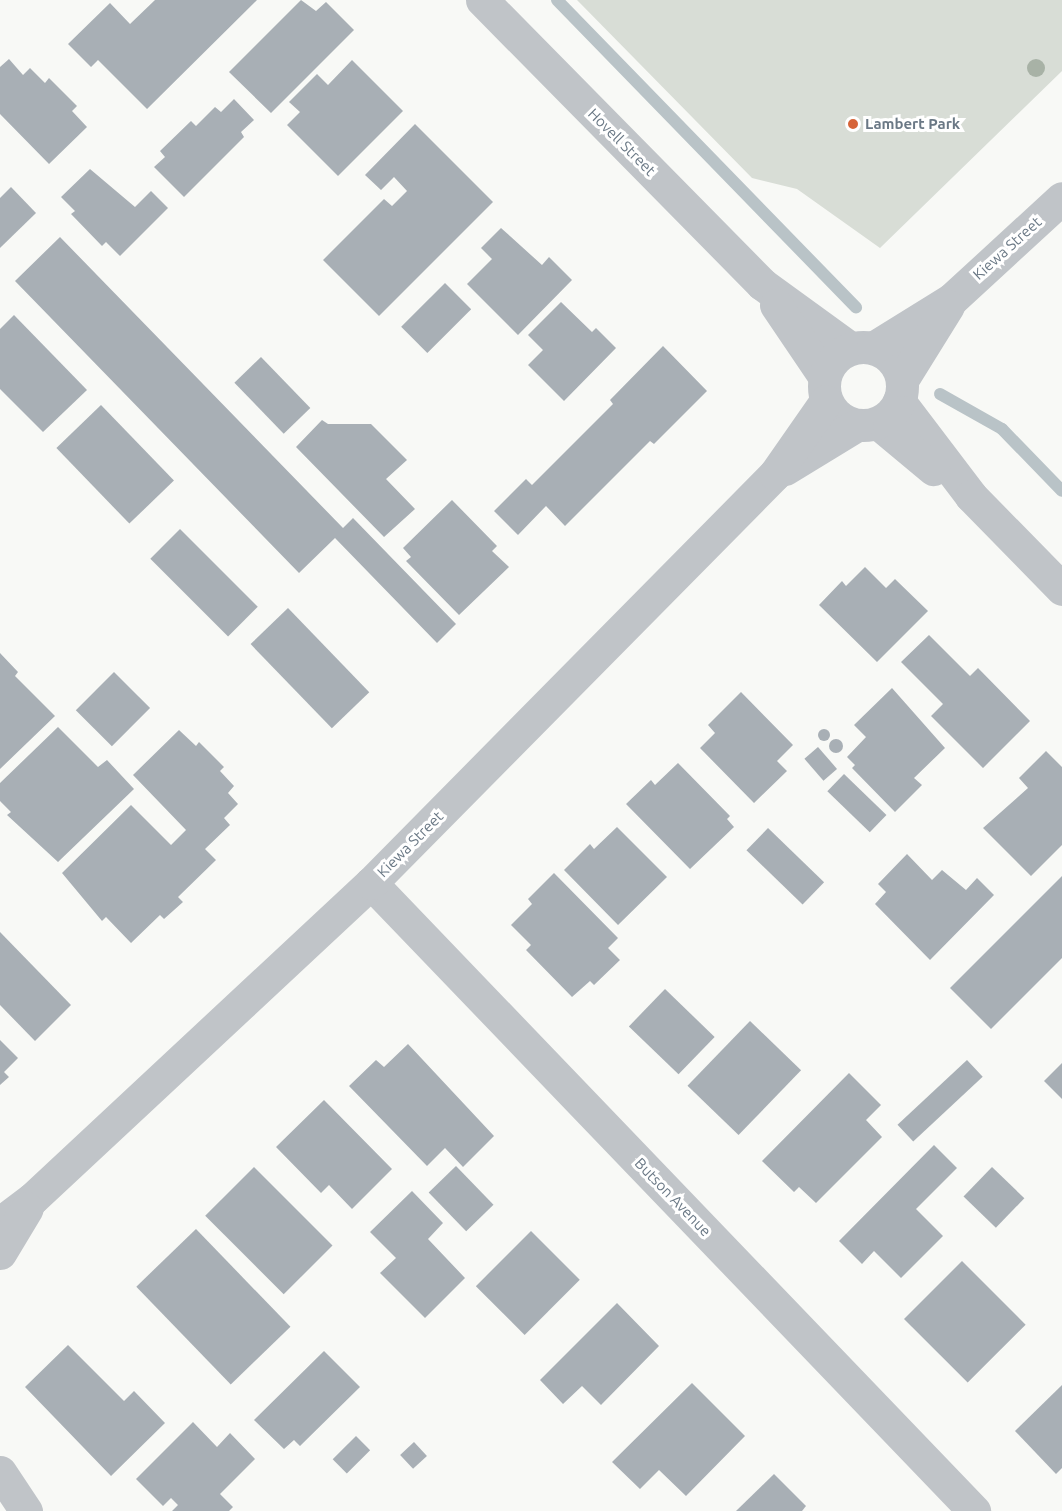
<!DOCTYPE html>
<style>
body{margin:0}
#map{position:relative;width:1062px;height:1511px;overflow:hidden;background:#f8f9f6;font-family:Ubuntu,sans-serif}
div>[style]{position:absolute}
.green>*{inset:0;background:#d8ddd6}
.stream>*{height:12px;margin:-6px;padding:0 6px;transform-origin:6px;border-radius:6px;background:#b9c3c7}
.building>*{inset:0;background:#a8afb5;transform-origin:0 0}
.round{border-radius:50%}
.minor>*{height:33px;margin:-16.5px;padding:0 16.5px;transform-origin:16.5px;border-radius:16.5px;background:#c0c4c8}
.tertiary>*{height:33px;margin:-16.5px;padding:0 16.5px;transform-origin:16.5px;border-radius:16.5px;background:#c0c4c8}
.tertiary>.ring{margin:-16.5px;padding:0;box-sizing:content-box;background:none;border:33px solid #c0c4c8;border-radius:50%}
.trees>*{width:18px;height:18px;margin:-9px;border-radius:50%;background:#a8b2a6}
.dots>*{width:16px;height:16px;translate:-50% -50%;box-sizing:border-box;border:3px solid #fff;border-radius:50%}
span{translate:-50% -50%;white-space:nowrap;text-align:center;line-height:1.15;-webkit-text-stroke:6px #fff;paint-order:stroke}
.poi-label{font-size:15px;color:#6a7885;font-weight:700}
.left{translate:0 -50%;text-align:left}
.street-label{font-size:15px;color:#6a7885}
</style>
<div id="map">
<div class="green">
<div style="clip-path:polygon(577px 0,1062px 0,1062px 71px,880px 248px,797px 189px,752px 178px)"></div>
</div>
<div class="stream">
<div style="left:557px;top:0;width:429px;rotate:45.8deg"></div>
<div style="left:940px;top:394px;width:71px;rotate:29.4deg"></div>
<div style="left:1002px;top:429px;width:86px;rotate:45.9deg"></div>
</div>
<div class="building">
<div style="clip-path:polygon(155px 0,257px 0,147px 109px,98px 60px,91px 67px,68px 44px,110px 3px,130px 24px)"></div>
<div style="clip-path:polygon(301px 0,316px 11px,326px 2px,354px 30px,271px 113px,229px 72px)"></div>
<div style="clip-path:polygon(9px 59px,23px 75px,30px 68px,45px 83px,49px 78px,77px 106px,72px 111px,87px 127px,49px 164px,0 114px,0 67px)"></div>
<div style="clip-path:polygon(352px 60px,403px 111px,338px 176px,287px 125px,300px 112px,289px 102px,317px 74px,328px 85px)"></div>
<div style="clip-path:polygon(234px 99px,254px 120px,241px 132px,244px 137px,184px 197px,154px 167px,165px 157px,160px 151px,191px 121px,196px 126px,215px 107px,221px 112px)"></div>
<div style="clip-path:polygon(415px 124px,493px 202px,379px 316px,323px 260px,384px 199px,392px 206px,407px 191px,394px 177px,381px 190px,365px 175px)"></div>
<div style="clip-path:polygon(90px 169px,135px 207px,151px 191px,168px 208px,120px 256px,106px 242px,102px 246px,71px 214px,75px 211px,61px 197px)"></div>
<div style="clip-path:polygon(11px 187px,36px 213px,0 248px,0 198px)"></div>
<div style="clip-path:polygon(501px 228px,542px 265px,549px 257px,572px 280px,518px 335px,467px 284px,492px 259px,481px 248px)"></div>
<div style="clip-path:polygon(60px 237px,343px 528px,353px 518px,456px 624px,437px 643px,335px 538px,299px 573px,15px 281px)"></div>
<div style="left:445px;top:283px;width:37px;height:62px;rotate:45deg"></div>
<div style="clip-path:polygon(561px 302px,592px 332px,596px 328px,616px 348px,564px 401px,528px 365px,543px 350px,528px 335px)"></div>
<div style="clip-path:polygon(14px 315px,87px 390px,43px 432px,0 389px,0 329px)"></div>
<div style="clip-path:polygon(663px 346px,707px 391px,654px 444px,650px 441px,565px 526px,546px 506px,518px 535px,494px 511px,526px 479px,532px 485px,613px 404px,610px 400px)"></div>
<div style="left:261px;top:357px;width:71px;height:37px;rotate:46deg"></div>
<div style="left:101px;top:405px;width:105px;height:62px;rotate:46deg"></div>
<div style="clip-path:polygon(322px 420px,328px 424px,371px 424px,407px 460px,386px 479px,415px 509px,384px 537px,296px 447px)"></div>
<div style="clip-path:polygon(452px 500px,497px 546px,492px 551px,509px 567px,459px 615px,406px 561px,411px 557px,403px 548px)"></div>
<div style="left:180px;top:529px;width:110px;height:42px;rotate:45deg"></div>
<div style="clip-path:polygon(865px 567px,886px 588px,895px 579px,928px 611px,877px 662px,819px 605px,842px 581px,846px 586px)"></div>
<div style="left:288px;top:608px;width:117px;height:52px;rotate:46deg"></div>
<div style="clip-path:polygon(929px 635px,970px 676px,978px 668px,1030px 721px,983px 768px,931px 716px,943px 704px,901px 662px)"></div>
<div style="clip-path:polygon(0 653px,18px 672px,15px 676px,55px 716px,0 769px)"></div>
<div style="left:114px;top:672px;width:51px;height:54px;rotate:45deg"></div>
<div style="clip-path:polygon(892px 688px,945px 748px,914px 778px,922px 785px,895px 812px,852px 768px,855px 765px,847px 757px,866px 737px,854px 725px)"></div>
<div style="clip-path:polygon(741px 692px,793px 745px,777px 761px,787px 771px,754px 803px,700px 748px,715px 733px,708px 725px)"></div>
<div style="clip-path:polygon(58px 727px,98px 767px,107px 760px,134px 789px,58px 862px,7px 815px,11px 812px,0 801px,0 783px)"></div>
<div class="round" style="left:818px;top:729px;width:12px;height:12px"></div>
<div style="clip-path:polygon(179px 730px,196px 746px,199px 742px,224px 767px,220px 771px,234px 786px,228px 793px,238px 804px,224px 818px,230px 825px,205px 849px,216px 860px,178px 897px,183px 902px,164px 919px,160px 915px,131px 943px,106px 917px,102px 921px,62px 873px,131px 805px,171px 845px,186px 830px,133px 775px)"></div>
<div class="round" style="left:829px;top:739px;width:14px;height:14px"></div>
<div style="left:818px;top:747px;width:29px;height:18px;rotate:49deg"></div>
<div style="clip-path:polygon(1046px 751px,1062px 767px,1062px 845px,1031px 876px,983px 828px,1028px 788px,1019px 778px)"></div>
<div style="clip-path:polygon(678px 763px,730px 816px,727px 819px,734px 827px,690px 869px,626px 804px,651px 780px,655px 785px)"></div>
<div style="left:844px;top:774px;width:59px;height:24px;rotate:44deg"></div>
<div style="clip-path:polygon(617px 827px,667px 877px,618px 925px,564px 870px,590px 844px,594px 849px)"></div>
<div style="left:768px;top:828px;width:78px;height:31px;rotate:44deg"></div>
<div style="clip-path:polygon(907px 854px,932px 880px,942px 870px,966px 890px,977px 878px,994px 895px,930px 960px,875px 904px,886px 892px,878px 884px)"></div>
<div style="clip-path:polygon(554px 873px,618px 938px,608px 948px,620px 960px,594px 985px,590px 981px,572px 997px,526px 950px,531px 945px,511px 925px,532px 904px,528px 899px)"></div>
<div style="clip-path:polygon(1062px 876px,1062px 958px,991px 1029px,950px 988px)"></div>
<div style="clip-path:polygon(0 932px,71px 1005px,35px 1041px,0 1005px)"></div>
<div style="left:665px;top:989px;width:69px;height:52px;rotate:44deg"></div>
<div style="left:750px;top:1021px;width:71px;height:90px;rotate:44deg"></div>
<div style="clip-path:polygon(0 1040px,18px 1058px,4px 1072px,9px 1077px,0 1085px)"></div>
<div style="clip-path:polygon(408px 1044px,494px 1136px,463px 1167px,445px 1148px,427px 1166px,349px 1086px,376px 1060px,384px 1067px)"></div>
<div style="left:967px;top:1060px;width:23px;height:95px;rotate:47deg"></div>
<div style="clip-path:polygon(1062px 1063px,1062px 1099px,1044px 1081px)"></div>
<div style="clip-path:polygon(849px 1073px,881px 1105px,866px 1120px,882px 1137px,816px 1203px,799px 1187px,794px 1192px,762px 1161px)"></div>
<div style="clip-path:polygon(324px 1100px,392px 1169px,352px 1209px,329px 1185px,321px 1193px,276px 1147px)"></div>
<div style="clip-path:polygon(934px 1145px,957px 1168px,916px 1209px,943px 1236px,901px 1278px,874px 1251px,862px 1264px,839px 1241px)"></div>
<div style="left:456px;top:1166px;width:54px;height:38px;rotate:46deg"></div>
<div style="left:254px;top:1167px;width:111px;height:69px;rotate:45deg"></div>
<div style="left:992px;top:1167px;width:45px;height:41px;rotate:44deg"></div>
<div style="clip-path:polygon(412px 1191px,443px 1223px,428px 1239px,465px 1278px,425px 1318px,380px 1273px,396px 1258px,370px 1232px)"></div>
<div style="left:196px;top:1229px;width:136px;height:83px;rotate:46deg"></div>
<div style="left:531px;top:1231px;width:69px;height:78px;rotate:45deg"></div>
<div style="left:962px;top:1261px;width:90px;height:82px;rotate:45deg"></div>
<div style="clip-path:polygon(617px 1303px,659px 1346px,601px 1405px,582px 1386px,563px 1404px,540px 1380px)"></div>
<div style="clip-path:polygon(68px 1345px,124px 1401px,134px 1391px,165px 1423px,111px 1476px,25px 1387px)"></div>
<div style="clip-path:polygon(324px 1351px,360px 1387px,300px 1446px,294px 1440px,284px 1449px,254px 1420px)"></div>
<div style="clip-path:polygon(692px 1383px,745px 1436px,686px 1496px,659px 1470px,640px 1489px,612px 1462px)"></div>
<div style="clip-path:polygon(1062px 1385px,1062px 1468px,1056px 1474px,1015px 1431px)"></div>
<div style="clip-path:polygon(193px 1422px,217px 1447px,230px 1433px,255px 1459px,220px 1494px,233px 1507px,229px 1511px,172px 1511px,178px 1505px,171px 1498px,163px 1506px,136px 1479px)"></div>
<div style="left:356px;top:1436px;width:20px;height:33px;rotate:45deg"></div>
<div style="left:414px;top:1442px;width:19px;height:19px;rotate:47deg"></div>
<div style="clip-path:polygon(774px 1474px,806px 1506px,802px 1511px,736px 1511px)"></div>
</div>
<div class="minor">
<div style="left:482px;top:0;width:399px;rotate:45.4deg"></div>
<div style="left:762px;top:284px;width:109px;rotate:36deg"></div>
<div style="left:776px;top:305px;width:86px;rotate:55.9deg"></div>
<div style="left:899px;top:401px;width:119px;rotate:52.8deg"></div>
<div style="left:971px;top:496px;width:130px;rotate:45.6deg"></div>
<div style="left:878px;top:423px;width:72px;rotate:39.9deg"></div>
<div style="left:371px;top:883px;width:871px;rotate:46.16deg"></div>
</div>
<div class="tertiary">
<div class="ring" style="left:824px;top:347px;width:45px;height:45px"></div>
<div style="left:873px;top:348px;width:93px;rotate:-31.8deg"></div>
<div style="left:952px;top:299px;width:149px;rotate:-42.6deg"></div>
<div style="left:902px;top:380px;width:87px;rotate:-58.1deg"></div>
<div style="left:785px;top:469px;width:84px;rotate:-31.4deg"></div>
<div style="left:0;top:1223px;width:40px;rotate:-37deg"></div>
<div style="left:32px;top:1199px;width:463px;rotate:-43deg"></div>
<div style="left:371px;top:883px;width:575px;rotate:-45.35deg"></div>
<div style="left:775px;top:474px;width:89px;rotate:-55.1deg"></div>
<div style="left:0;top:1253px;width:52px;rotate:-59deg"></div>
<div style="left:0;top:1472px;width:47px;rotate:56.3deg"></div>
</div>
<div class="trees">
<div style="left:1036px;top:68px"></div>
</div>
<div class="dots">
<div style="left:853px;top:124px;background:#d66439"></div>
</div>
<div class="poi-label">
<span class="left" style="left:865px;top:124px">Lambert Park</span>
</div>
<div class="street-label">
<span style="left:622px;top:142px;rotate:45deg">Hovell Street</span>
<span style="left:1007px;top:248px;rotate:-42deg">Kiewa Street</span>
<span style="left:410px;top:844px;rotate:-45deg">Kiewa Street</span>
<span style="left:673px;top:1197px;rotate:46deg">Butson Avenue</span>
</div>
</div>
